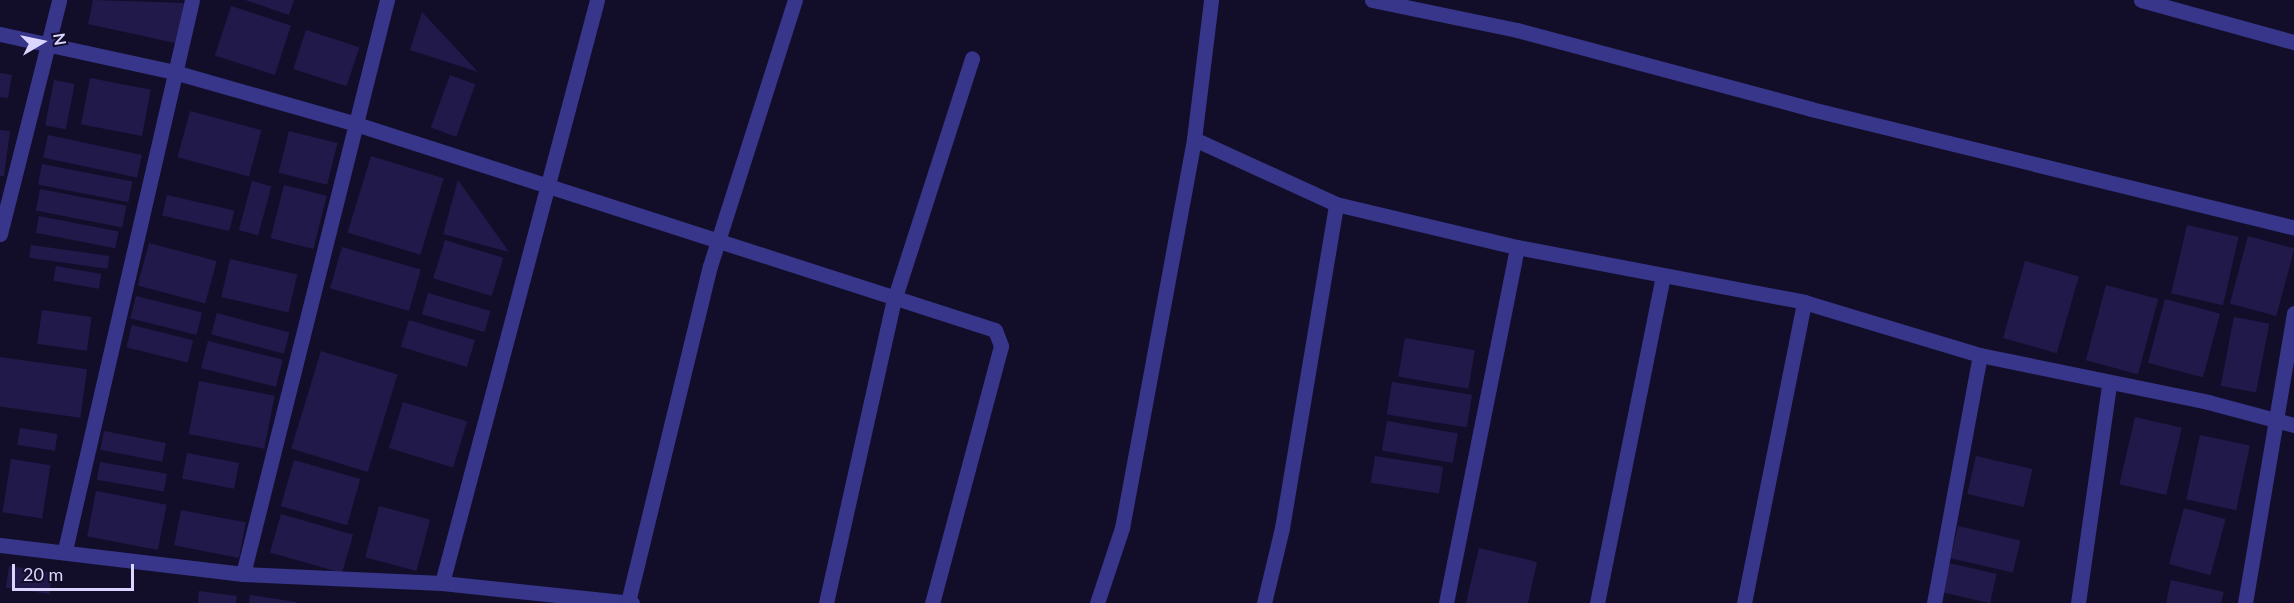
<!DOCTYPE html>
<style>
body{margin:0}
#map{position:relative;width:2294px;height:603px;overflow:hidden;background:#120e29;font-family:Lato,sans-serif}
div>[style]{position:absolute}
.building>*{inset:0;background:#22194b;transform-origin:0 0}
.street>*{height:15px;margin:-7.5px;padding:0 7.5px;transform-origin:7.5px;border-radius:7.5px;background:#38368b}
span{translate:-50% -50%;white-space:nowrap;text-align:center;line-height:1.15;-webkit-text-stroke:5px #120e29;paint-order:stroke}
.north{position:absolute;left:12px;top:12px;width:60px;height:60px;-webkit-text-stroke:4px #120e29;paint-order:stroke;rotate:81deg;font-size:16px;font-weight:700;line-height:24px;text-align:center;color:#dad6ff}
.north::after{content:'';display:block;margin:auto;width:21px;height:27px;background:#dad6ff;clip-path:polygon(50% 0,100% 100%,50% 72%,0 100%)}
.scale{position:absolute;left:12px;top:564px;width:122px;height:27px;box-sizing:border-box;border:3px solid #dad6ff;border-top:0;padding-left:8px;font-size:18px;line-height:21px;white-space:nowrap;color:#dad6ff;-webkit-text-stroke:4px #120e29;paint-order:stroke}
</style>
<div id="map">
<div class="building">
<div style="clip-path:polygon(93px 0,184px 3px,175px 43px,88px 24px)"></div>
<div style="clip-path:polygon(245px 0,294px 0,289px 15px)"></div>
<div style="left:231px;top:6px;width:63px;height:52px;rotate:18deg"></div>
<div style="clip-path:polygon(422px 12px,478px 72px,410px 50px)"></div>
<div style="left:306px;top:30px;width:56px;height:41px;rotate:18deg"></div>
<div style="clip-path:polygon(0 73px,12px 75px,8px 98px,0 97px)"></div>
<div style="left:450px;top:75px;width:27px;height:56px;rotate:20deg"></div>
<div style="left:90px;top:78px;width:62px;height:47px;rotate:11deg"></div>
<div style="left:54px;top:80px;width:21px;height:46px;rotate:11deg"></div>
<div style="left:190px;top:111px;width:74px;height:48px;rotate:15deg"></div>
<div style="clip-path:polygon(0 130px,10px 131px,4px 176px,0 176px)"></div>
<div style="left:289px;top:131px;width:50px;height:43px;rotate:14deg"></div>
<div style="left:48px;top:135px;width:96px;height:23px;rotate:12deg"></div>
<div style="left:371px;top:156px;width:76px;height:80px;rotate:17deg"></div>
<div style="left:42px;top:164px;width:92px;height:21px;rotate:11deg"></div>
<div style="clip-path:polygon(458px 180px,509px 252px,443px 234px)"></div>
<div style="left:252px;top:181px;width:20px;height:51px;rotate:15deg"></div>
<div style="left:284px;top:185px;width:44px;height:55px;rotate:14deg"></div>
<div style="left:40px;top:189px;width:88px;height:22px;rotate:11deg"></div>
<div style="left:167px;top:195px;width:69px;height:21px;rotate:13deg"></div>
<div style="left:39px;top:216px;width:81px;height:17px;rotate:11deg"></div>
<div style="left:2187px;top:225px;width:53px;height:70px;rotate:13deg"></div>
<div style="left:2248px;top:236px;width:48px;height:70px;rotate:15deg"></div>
<div style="left:445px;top:240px;width:61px;height:40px;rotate:17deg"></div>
<div style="left:149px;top:243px;width:70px;height:44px;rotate:15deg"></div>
<div style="left:31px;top:245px;width:79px;height:13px;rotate:8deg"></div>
<div style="left:342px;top:247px;width:82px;height:43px;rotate:16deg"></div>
<div style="left:230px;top:259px;width:69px;height:39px;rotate:13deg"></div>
<div style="left:2025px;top:261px;width:56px;height:80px;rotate:16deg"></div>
<div style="left:56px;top:266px;width:46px;height:15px;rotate:10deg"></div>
<div style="left:2106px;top:285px;width:54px;height:78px;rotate:15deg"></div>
<div style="left:428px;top:293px;width:65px;height:22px;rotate:16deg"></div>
<div style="left:136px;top:296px;width:68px;height:23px;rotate:14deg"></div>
<div style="left:2165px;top:299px;width:57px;height:66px;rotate:15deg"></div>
<div style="left:42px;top:310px;width:50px;height:34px;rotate:8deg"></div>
<div style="left:217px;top:313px;width:75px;height:22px;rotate:15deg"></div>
<div style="left:2234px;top:317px;width:36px;height:70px;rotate:11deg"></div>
<div style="left:409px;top:320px;width:69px;height:28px;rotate:17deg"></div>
<div style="left:132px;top:325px;width:63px;height:23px;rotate:14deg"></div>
<div style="left:1405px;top:338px;width:71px;height:39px;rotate:10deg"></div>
<div style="left:208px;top:341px;width:77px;height:28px;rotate:14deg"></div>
<div style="left:321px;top:351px;width:80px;height:102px;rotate:17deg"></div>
<div style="left:0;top:357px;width:88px;height:49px;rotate:8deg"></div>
<div style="left:199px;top:381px;width:77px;height:54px;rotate:11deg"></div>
<div style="left:1392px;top:382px;width:81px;height:33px;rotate:9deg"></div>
<div style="left:403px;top:402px;width:67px;height:48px;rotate:17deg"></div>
<div style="left:2135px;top:417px;width:48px;height:69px;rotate:13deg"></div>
<div style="left:1387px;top:421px;width:72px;height:30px;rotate:10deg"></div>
<div style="left:20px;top:428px;width:38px;height:17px;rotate:9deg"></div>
<div style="left:104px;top:431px;width:63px;height:19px;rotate:11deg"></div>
<div style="left:2200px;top:435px;width:51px;height:66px;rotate:12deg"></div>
<div style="left:187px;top:453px;width:53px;height:26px;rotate:11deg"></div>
<div style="left:1375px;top:456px;width:69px;height:27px;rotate:9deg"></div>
<div style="left:1976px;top:456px;width:58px;height:39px;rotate:13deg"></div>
<div style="left:11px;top:459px;width:40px;height:54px;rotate:9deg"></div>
<div style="left:294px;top:460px;width:69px;height:48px;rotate:16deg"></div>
<div style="left:100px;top:462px;width:68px;height:18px;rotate:10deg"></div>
<div style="left:96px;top:491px;width:72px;height:46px;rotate:11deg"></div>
<div style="left:379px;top:506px;width:53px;height:53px;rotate:15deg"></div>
<div style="left:2184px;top:508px;width:43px;height:58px;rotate:15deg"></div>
<div style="left:181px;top:510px;width:66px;height:36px;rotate:11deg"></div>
<div style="left:281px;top:514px;width:75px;height:40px;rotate:16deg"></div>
<div style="left:1958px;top:526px;width:64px;height:33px;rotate:13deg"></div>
<div style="clip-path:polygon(1479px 548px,1537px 562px,1528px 603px,1466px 603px)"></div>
<div style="left:1949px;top:563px;width:49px;height:30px;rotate:13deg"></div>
<div style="left:9px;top:566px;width:44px;height:22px;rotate:8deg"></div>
<div style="clip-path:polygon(2171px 580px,2224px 592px,2221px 603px,2166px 603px)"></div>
<div style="clip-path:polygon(199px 591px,237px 596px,236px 603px,198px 603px)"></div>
<div style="clip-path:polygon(250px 595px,296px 602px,296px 603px,249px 603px)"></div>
</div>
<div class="street">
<div style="left:1372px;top:0;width:148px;rotate:11.7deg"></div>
<div style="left:1517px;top:30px;width:304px;rotate:15deg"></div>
<div style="left:1811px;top:109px;width:497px;rotate:13.8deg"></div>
<div style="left:2141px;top:0;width:159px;rotate:15.4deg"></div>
<div style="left:0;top:34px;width:178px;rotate:12.3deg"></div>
<div style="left:174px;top:72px;width:189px;rotate:15.9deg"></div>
<div style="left:356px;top:124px;width:671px;rotate:17.87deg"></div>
<div style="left:995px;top:330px;width:17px;rotate:69deg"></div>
<div style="left:1001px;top:346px;width:266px;rotate:105deg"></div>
<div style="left:1194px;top:139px;width:156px;rotate:24.6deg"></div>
<div style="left:1336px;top:204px;width:186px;rotate:13.4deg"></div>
<div style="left:1517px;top:247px;width:292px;rotate:10.8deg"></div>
<div style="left:1804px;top:302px;width:184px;rotate:16.8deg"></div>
<div style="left:1980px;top:355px;width:233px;rotate:11.6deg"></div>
<div style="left:2208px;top:402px;width:89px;rotate:15deg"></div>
<div style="left:0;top:234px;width:241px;rotate:-75.8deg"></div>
<div style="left:0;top:545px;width:245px;rotate:6.8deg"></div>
<div style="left:243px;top:574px;width:199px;rotate:2.6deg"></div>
<div style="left:442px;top:583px;width:191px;rotate:6deg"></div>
<div style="left:65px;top:550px;width:564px;rotate:-77deg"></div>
<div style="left:243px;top:574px;width:592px;rotate:-75.92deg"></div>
<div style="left:442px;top:583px;width:603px;rotate:-75.11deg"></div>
<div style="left:628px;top:602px;width:346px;rotate:-76.3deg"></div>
<div style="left:710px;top:266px;width:279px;rotate:-72.3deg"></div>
<div style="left:826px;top:603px;width:311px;rotate:-77.4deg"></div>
<div style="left:894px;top:300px;width:254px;rotate:-72.1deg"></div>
<div style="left:1097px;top:603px;width:79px;rotate:-71.6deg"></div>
<div style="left:1122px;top:528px;width:396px;rotate:-79.5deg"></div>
<div style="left:1194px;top:139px;width:140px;rotate:-83deg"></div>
<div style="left:1264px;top:603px;width:77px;rotate:-76.5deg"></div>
<div style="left:1282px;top:528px;width:328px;rotate:-80.5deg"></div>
<div style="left:1446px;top:603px;width:363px;rotate:-78.7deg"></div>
<div style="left:1597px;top:603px;width:334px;rotate:-78.6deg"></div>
<div style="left:1744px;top:603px;width:307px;rotate:-78.7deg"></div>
<div style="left:1934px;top:603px;width:252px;rotate:-79.5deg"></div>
<div style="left:2078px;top:603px;width:221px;rotate:-81.9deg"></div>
<div style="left:2245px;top:603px;width:294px;rotate:-80.4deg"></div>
</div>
<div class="north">N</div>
<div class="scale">20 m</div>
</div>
